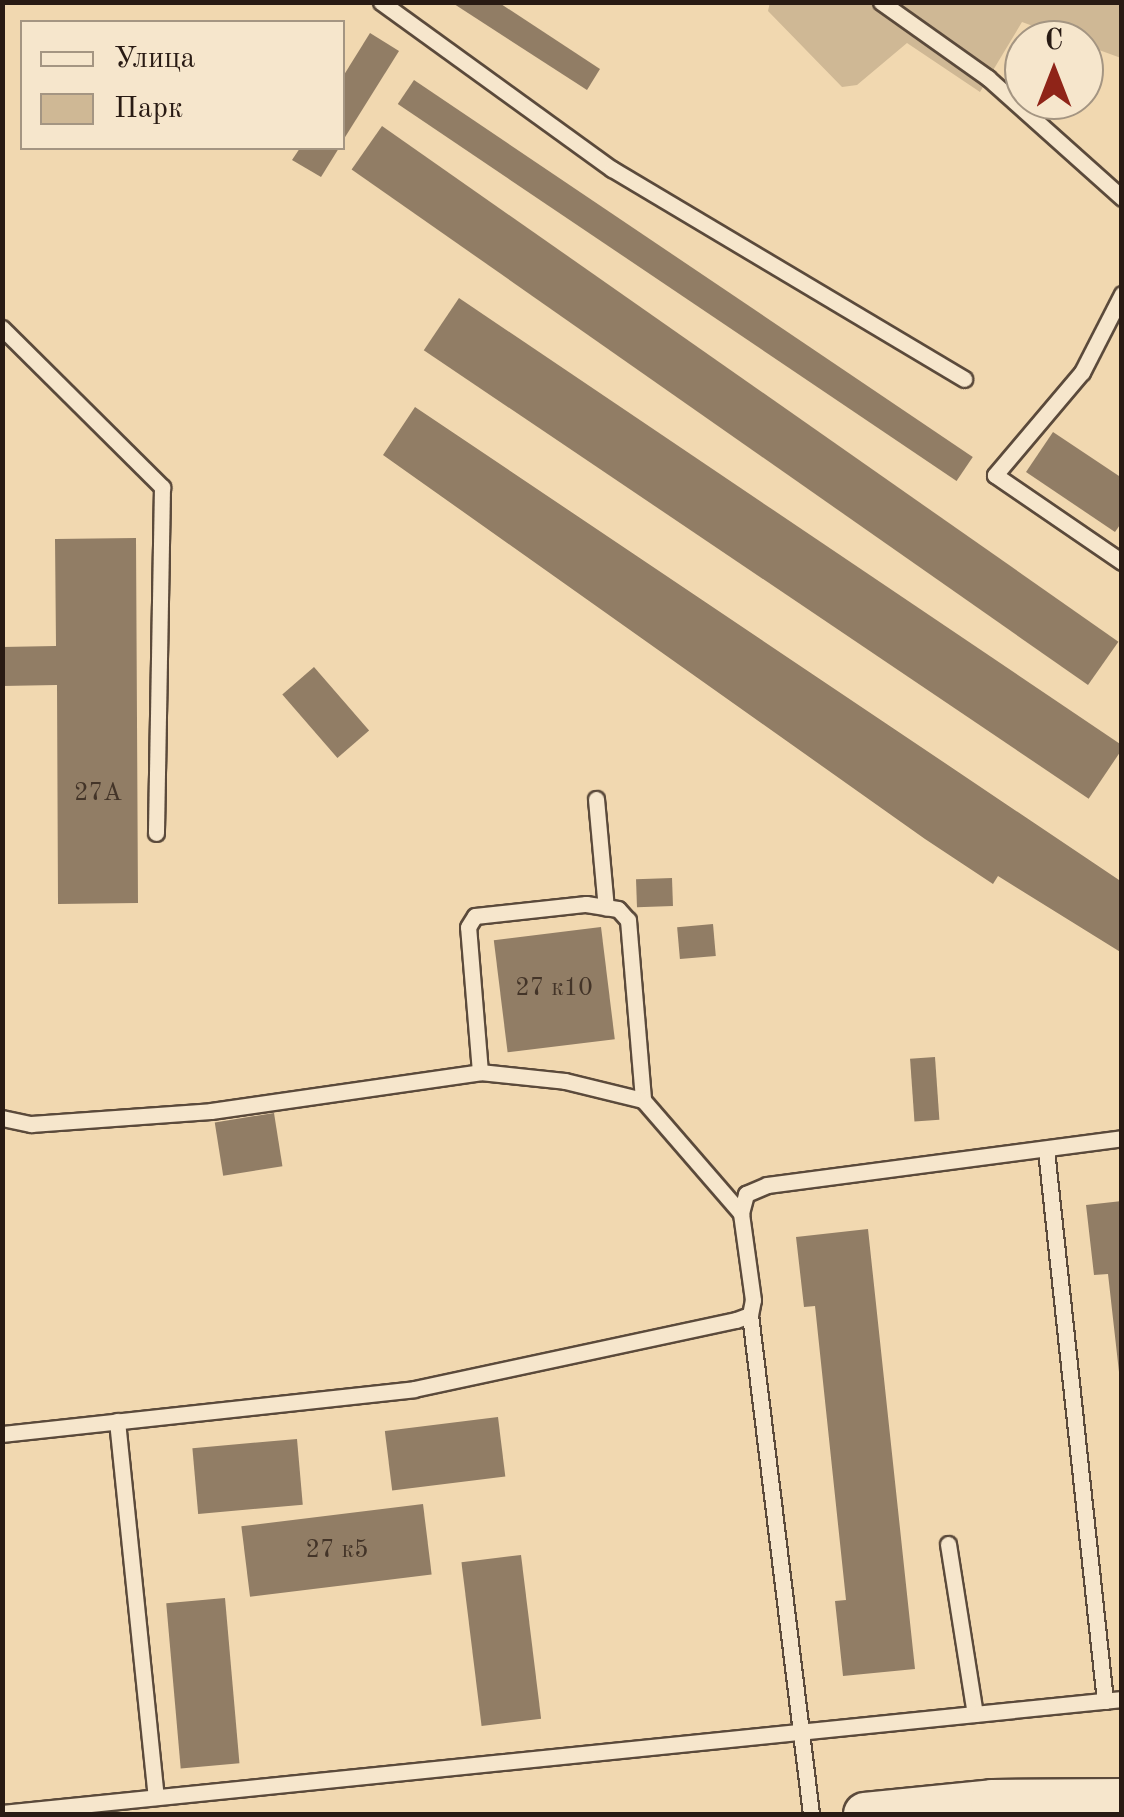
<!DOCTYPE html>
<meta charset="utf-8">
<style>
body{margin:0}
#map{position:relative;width:1124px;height:1817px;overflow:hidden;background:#f1d8b0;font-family:"Old Standard TT",serif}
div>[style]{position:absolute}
.green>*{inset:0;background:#cfb895}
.building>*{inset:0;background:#917d65;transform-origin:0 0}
.roads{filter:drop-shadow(2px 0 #5b4a3b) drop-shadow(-2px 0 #5b4a3b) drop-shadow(0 2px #5b4a3b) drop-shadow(0 -2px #5b4a3b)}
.service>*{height:15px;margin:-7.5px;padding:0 7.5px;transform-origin:7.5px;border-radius:7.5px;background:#f6e6cc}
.secondary>*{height:42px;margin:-21px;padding:0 21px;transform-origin:21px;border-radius:21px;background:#f6e6cc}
span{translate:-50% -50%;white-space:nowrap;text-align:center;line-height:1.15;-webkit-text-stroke:10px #f6e6cc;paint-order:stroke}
.number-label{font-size:25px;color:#433428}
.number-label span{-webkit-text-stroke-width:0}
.frame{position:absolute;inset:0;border:5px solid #291b14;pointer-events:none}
.legend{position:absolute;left:20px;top:20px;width:325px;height:130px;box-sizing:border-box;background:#f6e6cc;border:2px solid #a49582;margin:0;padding:12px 18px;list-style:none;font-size:30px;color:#291b14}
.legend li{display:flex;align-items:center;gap:20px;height:50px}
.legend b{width:50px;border:2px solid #a49582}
.north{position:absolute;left:1004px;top:20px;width:100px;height:100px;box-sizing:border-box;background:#f6e6cc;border:2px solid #a49582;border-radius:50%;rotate:0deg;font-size:28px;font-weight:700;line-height:40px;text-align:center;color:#291b14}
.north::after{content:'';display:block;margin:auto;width:35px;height:45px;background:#8f2418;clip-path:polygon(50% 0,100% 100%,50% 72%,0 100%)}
</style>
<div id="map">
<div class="green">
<div style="clip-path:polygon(770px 2px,1121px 3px,1121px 58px,1022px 22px,980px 92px,907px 43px,857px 85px,842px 87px,768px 11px)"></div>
</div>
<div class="building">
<div style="clip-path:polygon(451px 2px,498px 2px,600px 69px,587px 90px)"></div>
<div style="clip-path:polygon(370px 33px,399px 51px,342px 142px,342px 78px)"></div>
<div style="left:414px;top:80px;width:674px;height:29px;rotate:34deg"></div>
<div style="left:382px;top:126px;width:899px;height:53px;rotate:35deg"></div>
<div style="clip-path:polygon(300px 148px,339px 148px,321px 177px,292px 160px)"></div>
<div style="left:459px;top:298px;width:802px;height:63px;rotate:34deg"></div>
<div style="clip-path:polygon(415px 407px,1122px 882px,1122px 953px,998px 876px,993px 884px,925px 839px,383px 455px)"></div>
<div style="clip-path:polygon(1053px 432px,1122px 478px,1122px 522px,1115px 532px,1026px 472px)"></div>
<div style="clip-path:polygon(136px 538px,138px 903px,58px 904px,57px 685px,2px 686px,2px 647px,56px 646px,55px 539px)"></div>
<div style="left:314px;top:667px;width:84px;height:42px;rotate:49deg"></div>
<div style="left:672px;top:878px;width:28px;height:36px;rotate:88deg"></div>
<div style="left:713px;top:924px;width:32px;height:36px;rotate:85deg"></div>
<div style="left:601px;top:927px;width:113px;height:108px;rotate:83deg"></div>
<div style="left:935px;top:1057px;width:63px;height:25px;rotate:86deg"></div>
<div style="left:274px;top:1113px;width:54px;height:60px;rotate:81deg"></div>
<div style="clip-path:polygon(1122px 1201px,1122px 1372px,1119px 1372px,1108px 1274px,1094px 1275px,1086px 1205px)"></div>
<div style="clip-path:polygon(868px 1229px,915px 1669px,843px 1676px,835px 1601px,846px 1600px,815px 1306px,804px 1307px,796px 1237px)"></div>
<div style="left:498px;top:1417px;width:60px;height:114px;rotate:83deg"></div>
<div style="left:297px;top:1439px;width:66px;height:105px;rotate:85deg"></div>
<div style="left:423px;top:1504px;width:71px;height:183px;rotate:83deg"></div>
<div style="left:521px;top:1555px;width:165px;height:60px;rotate:83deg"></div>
<div style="left:225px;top:1598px;width:166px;height:59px;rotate:85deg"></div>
</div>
<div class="roads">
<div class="service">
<div style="left:381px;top:2px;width:285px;rotate:35.9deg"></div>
<div style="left:612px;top:169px;width:410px;rotate:30.8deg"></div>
<div style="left:881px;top:2px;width:131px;rotate:35.4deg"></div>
<div style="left:988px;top:78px;width:180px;rotate:41.8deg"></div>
<div style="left:1122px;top:294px;width:88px;rotate:117.1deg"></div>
<div style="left:1082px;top:372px;width:135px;rotate:130.2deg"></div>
<div style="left:995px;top:475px;width:154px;rotate:34.4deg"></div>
<div style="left:2px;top:328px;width:226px;rotate:44.8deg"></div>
<div style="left:162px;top:487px;width:346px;rotate:91deg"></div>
<div style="left:596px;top:799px;width:109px;rotate:84.8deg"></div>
<div style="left:480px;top:1072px;width:145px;rotate:-94.7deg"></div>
<div style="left:468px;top:927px;width:13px;rotate:-58deg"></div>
<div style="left:475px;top:916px;width:112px;rotate:-6.2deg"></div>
<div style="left:586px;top:904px;width:32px;rotate:9deg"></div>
<div style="left:618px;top:909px;width:15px;rotate:48deg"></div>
<div style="left:628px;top:920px;width:181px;rotate:85.2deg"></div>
<div style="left:2px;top:1118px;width:30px;rotate:12deg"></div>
<div style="left:31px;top:1124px;width:180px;rotate:-4.1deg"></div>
<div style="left:211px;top:1111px;width:272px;rotate:-8.2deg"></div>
<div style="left:480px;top:1072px;width:85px;rotate:6deg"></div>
<div style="left:565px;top:1081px;width:80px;rotate:13.7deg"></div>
<div style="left:643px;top:1100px;width:150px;rotate:49.1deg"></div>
<div style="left:1046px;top:1150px;width:554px;rotate:83.89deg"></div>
<div style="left:750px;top:1315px;width:503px;rotate:83.03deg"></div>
<div style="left:117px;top:1421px;width:378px;rotate:84.1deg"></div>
<div style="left:2px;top:1434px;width:414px;rotate:-6.2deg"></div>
<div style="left:414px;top:1389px;width:329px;rotate:-12.1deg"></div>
<div style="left:736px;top:1320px;width:15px;rotate:-20deg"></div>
<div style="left:750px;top:1315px;width:15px;rotate:-79deg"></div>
<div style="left:753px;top:1300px;width:88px;rotate:-97.9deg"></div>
<div style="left:741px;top:1213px;width:20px;rotate:-75deg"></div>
<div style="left:746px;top:1194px;width:23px;rotate:-23deg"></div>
<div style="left:767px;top:1185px;width:358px;rotate:-7.5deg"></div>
<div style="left:948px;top:1544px;width:172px;rotate:81deg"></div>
<div style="left:2px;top:1813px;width:1126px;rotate:-5.81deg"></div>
</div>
<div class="secondary">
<div style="left:865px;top:1814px;width:128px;rotate:-5.8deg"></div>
<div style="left:992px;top:1801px;width:130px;rotate:-0.4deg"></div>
</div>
</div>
<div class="number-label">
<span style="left:98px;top:794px">27А</span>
<span style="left:554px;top:989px">27 к10</span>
<span style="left:337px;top:1551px">27 к5</span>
</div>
<div class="frame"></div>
<ul class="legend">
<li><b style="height:12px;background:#f6e6cc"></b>Улица</li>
<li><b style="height:28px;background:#cfb895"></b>Парк</li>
</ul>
<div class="north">С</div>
</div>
